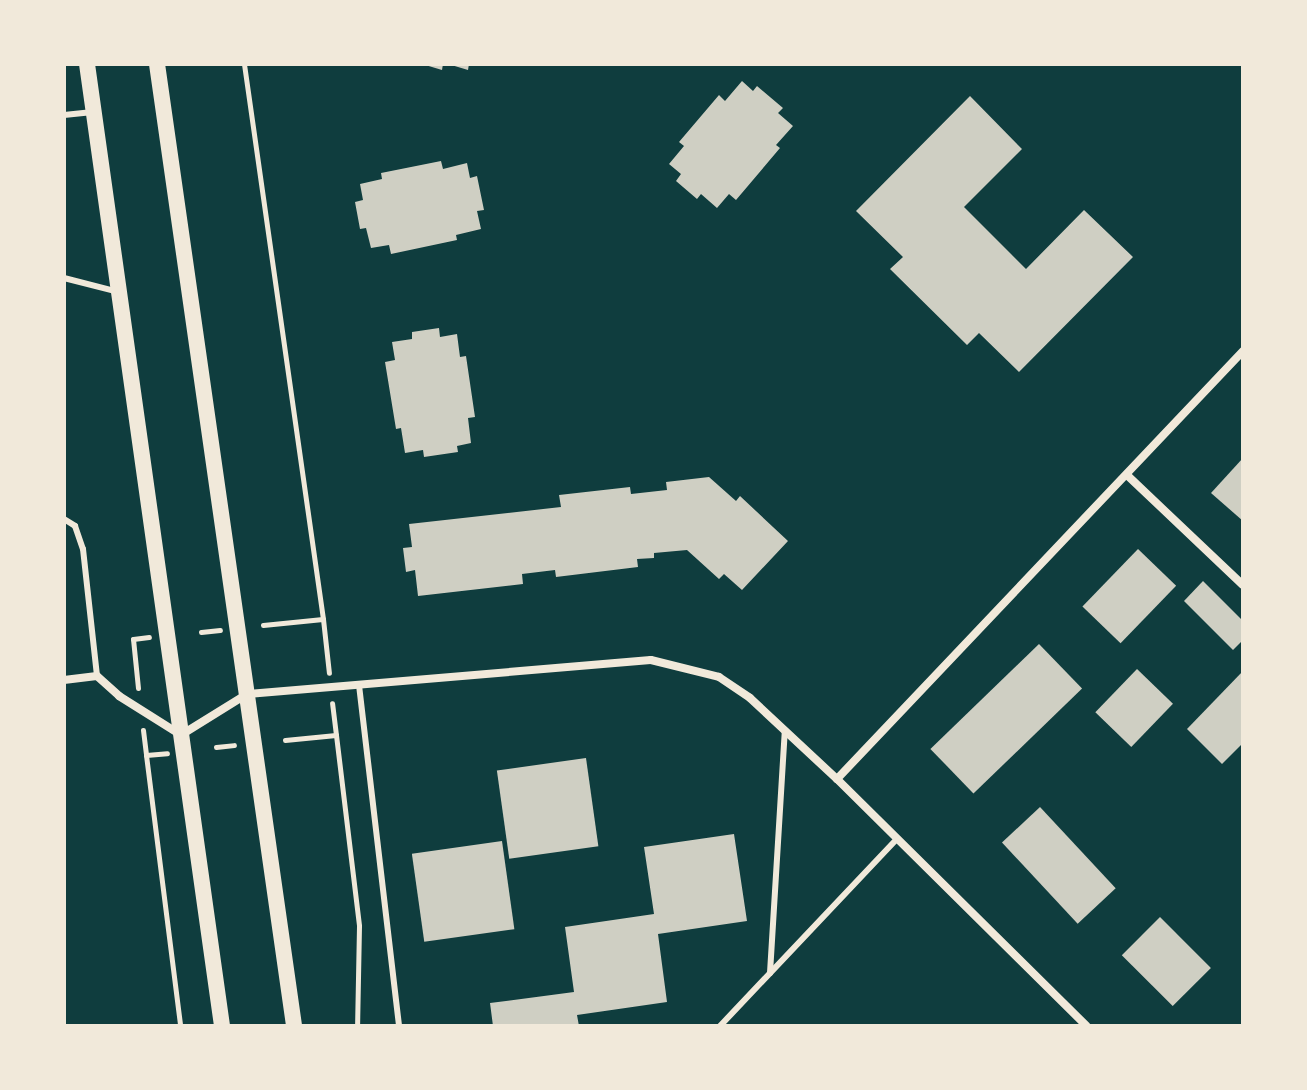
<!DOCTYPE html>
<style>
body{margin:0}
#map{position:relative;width:1307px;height:1090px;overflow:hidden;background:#0f3d3e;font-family:Barlow,sans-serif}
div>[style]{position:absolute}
.building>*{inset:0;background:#cfcfc3;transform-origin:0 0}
.path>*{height:5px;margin:-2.5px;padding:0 2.5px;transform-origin:2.5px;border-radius:2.5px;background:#f1e9da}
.service>*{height:6px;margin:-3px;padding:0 3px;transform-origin:3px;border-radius:3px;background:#f1e9da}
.minor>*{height:8px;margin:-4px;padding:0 4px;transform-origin:4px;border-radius:4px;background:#f1e9da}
.secondary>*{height:16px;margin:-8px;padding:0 8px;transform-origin:8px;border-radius:8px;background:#f1e9da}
span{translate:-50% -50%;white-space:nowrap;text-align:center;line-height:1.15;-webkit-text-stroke:7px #f1e9da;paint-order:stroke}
.frame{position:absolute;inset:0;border:66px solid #f1e9da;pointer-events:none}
</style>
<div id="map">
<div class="building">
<div style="clip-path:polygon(422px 64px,443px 64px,442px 70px)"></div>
<div style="clip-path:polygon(448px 64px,469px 64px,468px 70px)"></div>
<div style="clip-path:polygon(742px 81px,753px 91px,757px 86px,783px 108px,778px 113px,793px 126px,776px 145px,780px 148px,736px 200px,729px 194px,717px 208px,701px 194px,697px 199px,676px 181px,681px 174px,669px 164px,684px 146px,679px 142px,719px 95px,725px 101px)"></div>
<div style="clip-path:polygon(970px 96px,1022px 149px,964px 207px,1026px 269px,1084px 210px,1133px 257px,1019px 372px,979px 333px,967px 345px,890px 269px,903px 257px,856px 211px)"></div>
<div style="clip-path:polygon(441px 161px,443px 169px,467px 163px,470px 178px,477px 176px,484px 210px,477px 211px,481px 229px,456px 235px,457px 240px,391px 254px,389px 245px,371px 248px,366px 228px,360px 229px,355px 202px,363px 200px,360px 184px,382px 179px,381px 173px)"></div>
<div style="clip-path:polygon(439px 328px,440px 337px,457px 334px,460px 357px,466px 356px,475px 417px,468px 418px,471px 443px,457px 446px,458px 452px,424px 457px,423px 450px,405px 453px,401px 428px,396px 429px,385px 362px,395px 360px,392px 342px,412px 339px,412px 332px)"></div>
<div style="clip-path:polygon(1243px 458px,1243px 521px,1211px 493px)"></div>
<div style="clip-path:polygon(709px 477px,736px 501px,740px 496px,788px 541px,742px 590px,724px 574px,719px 579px,687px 550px,654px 553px,654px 558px,637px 559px,638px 567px,556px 577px,555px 570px,522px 574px,523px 584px,418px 596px,415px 570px,406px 572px,403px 548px,412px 547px,409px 524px,561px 507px,559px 495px,630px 487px,631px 494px,667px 490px,666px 482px)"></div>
<div style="left:1138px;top:549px;width:53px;height:80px;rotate:44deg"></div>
<div style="clip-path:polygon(1203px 581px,1243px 621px,1243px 640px,1233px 650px,1184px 601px)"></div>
<div style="left:1039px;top:644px;width:62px;height:151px;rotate:46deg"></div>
<div style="left:1137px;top:669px;width:50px;height:60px;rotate:44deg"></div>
<div style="clip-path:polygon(1243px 671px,1243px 743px,1222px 764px,1187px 729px)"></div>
<div style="left:586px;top:758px;width:89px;height:90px;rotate:82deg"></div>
<div style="left:1040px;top:807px;width:111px;height:52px;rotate:47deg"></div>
<div style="clip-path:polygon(734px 834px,747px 921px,658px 934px,667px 1002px,577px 1015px,579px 1026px,493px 1026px,490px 1003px,574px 992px,565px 927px,654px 914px,644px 847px)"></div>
<div style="left:502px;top:841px;width:89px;height:91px;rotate:82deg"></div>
<div style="left:1160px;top:917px;width:72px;height:54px;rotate:45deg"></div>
</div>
<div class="path">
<div style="left:244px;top:64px;width:561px;rotate:81.9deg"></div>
<div style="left:263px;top:625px;width:60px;rotate:-5.7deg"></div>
<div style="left:323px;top:619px;width:54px;rotate:83.7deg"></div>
<div style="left:201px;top:632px;width:19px;rotate:-6deg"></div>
<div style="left:138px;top:688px;width:49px;rotate:-95.8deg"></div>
<div style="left:133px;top:639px;width:16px;rotate:-7deg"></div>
<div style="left:143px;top:730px;width:25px;rotate:83deg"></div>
<div style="left:146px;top:755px;width:21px;rotate:-5deg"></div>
<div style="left:336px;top:735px;width:192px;rotate:83.1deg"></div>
<div style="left:359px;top:926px;width:100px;rotate:91.1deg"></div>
<div style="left:285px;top:740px;width:51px;rotate:-5.6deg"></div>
<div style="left:336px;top:735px;width:32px;rotate:-97deg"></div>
<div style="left:216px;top:747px;width:18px;rotate:-6deg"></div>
<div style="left:146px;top:755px;width:273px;rotate:82.8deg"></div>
</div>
<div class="service">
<div style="left:64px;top:115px;width:29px;rotate:-6deg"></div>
<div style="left:64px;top:278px;width:53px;rotate:14.3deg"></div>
<div style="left:64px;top:519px;width:13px;rotate:32deg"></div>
<div style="left:75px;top:526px;width:24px;rotate:71deg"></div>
<div style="left:83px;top:549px;width:128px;rotate:83.7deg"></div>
<div style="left:359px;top:685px;width:343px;rotate:83.3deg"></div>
<div style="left:770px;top:973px;width:243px;rotate:-86.5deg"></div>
<div style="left:720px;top:1026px;width:257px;rotate:-46.6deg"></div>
</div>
<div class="minor">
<div style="left:1128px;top:476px;width:158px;rotate:43.5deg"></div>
<div style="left:64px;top:680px;width:33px;rotate:-7deg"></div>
<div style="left:97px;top:676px;width:30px;rotate:42deg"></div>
<div style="left:119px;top:696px;width:73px;rotate:32.2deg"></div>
<div style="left:181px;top:735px;width:78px;rotate:-31.8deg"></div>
<div style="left:247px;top:694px;width:405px;rotate:-4.8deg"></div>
<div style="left:651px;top:660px;width:70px;rotate:14deg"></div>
<div style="left:719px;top:677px;width:37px;rotate:34deg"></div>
<div style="left:750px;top:698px;width:119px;rotate:43deg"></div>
<div style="left:837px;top:779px;width:351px;rotate:44.7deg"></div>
<div style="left:837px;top:779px;width:590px;rotate:-46.51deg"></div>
</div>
<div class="secondary">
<div style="left:87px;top:64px;width:971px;rotate:82.01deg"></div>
<div style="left:157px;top:64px;width:972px;rotate:81.89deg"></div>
</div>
<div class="frame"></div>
</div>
